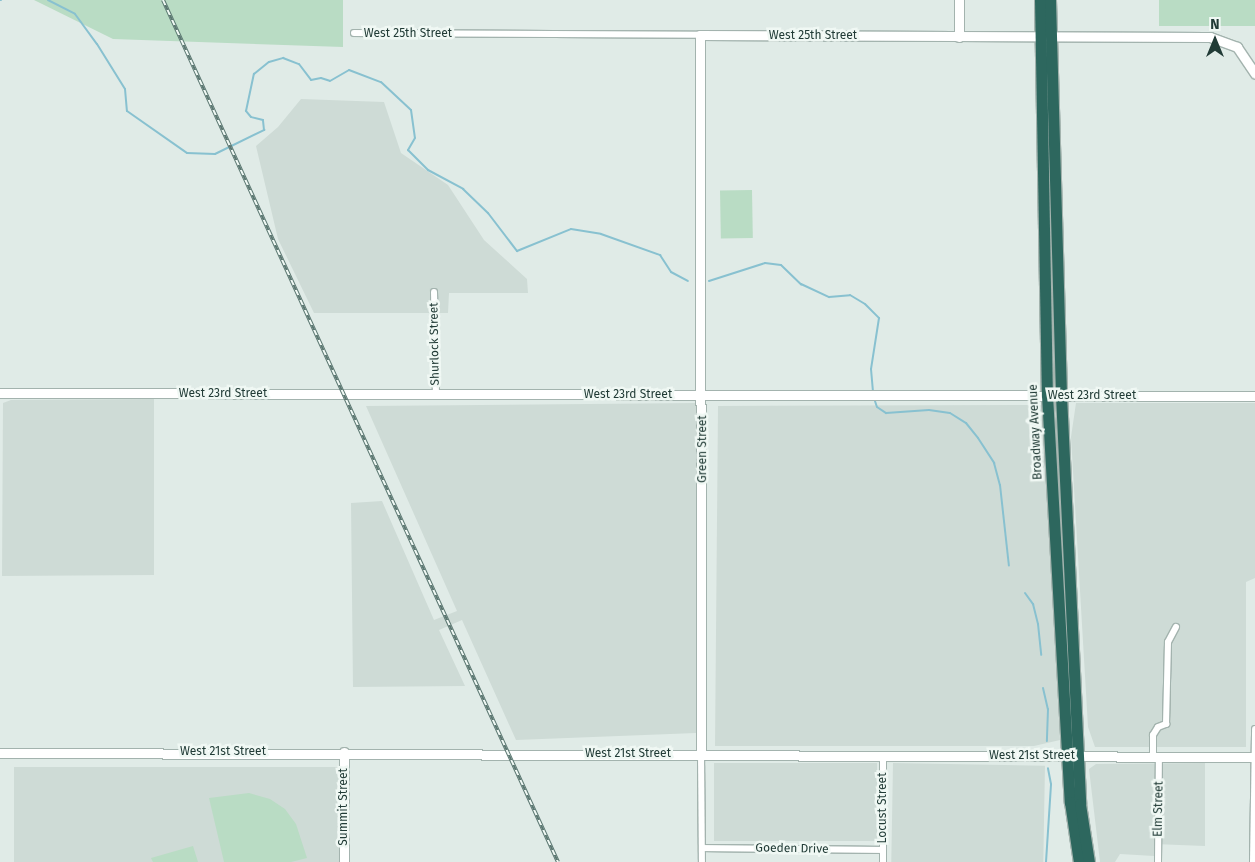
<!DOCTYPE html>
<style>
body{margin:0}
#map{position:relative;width:1255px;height:862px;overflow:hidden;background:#e0ebe7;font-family:"Fira Sans",sans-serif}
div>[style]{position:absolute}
.built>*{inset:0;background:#cedbd6;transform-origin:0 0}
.green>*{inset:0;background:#b9dcc4;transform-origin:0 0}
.stream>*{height:2px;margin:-1px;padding:0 1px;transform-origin:1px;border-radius:1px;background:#88c1d0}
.roads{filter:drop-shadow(1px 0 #a3b3ae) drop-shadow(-1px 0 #a3b3ae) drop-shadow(0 1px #a3b3ae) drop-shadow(0 -1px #a3b3ae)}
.street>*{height:6px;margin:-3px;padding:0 3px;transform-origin:3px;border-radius:3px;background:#fff}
.secondary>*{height:9px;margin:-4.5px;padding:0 4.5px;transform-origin:4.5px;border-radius:4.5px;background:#fff}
.highway>*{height:11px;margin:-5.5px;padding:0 5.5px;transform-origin:5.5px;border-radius:5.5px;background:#2d675e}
.rail>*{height:4px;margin-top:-2px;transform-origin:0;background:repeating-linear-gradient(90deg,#f0f8f4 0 5.5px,#5b7771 0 11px);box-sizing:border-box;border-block:1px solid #5b7771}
span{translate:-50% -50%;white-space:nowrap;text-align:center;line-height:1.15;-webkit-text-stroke:5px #f0f8f4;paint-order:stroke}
.street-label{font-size:12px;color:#213b36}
.north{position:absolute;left:1190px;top:15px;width:50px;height:50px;-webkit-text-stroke:4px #f0f8f4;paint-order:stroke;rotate:0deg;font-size:14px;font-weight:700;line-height:20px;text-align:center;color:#213b36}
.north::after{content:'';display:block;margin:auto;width:18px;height:22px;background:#213b36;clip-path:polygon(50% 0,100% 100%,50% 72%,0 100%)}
</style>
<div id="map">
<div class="built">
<div style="clip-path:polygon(301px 99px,384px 102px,401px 153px,448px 185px,484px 240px,527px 279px,528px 293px,449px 293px,448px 313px,314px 313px,278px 239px,256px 146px,278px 127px)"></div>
<div style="clip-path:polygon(154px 399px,154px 575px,2px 576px,3px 403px,11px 400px)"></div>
<div style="clip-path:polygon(697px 403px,696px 733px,516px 740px,462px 620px,439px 630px,465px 686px,353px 687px,351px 503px,382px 501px,434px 620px,457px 611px,366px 406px)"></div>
<div style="clip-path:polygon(1076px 403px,1255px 403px,1255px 578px,1246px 582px,1246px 747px,1095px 747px,1088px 727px,1071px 437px)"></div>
<div style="clip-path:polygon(1042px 405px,1060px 740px,1034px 746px,715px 746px,718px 406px)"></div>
<div style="left:714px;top:763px;width:163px;height:78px"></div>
<div style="left:893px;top:763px;width:152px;height:99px;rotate:1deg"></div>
<div style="clip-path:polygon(1205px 763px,1205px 846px,1154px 844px,1154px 856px,1120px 854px,1115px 862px,1100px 862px,1089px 769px,1096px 764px)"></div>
<div style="left:339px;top:767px;width:95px;height:325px;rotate:90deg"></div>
</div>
<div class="green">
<div style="clip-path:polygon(34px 0,343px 0,343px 47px,113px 39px)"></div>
<div style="left:1159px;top:0;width:96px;height:26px"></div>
<div style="left:752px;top:190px;width:48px;height:32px;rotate:89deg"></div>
<div style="clip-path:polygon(249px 793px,270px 799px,285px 809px,296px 824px,307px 858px,291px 862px,224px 862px,209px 798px)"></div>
<div style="clip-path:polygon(193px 846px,198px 862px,153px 862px,151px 858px)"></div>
</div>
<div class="stream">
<div style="left:0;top:0;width:1px"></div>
<div style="left:48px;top:0;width:30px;rotate:27deg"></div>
<div style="left:75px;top:14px;width:37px;rotate:54deg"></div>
<div style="left:97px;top:44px;width:53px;rotate:58.1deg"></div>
<div style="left:125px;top:89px;width:22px;rotate:85deg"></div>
<div style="left:127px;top:111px;width:73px;rotate:35deg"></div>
<div style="left:187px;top:153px;width:28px;rotate:2deg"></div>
<div style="left:215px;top:154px;width:55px;rotate:-26.1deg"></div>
<div style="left:264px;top:130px;width:10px;rotate:-96deg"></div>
<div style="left:263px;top:120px;width:12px;rotate:-166deg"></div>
<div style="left:251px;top:117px;width:8px;rotate:-130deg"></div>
<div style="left:246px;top:111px;width:38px;rotate:-78deg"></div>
<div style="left:254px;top:74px;width:19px;rotate:-39deg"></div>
<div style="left:269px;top:62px;width:15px;rotate:-16deg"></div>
<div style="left:283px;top:58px;width:17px;rotate:21deg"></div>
<div style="left:299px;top:64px;width:20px;rotate:53deg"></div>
<div style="left:311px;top:80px;width:10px;rotate:-11deg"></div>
<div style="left:321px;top:78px;width:9px;rotate:18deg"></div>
<div style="left:330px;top:81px;width:22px;rotate:-30deg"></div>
<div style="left:349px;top:70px;width:34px;rotate:21deg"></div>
<div style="left:381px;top:82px;width:41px;rotate:43deg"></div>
<div style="left:411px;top:110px;width:28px;rotate:82deg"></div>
<div style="left:415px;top:138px;width:14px;rotate:120deg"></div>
<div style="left:408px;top:150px;width:28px;rotate:45deg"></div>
<div style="left:428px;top:170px;width:40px;rotate:28deg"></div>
<div style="left:463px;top:189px;width:35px;rotate:44deg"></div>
<div style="left:488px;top:213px;width:48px;rotate:52.7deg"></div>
<div style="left:517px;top:251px;width:58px;rotate:-22.2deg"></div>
<div style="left:571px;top:229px;width:30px;rotate:9deg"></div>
<div style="left:601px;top:234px;width:63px;rotate:19.6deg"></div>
<div style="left:660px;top:255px;width:20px;rotate:57deg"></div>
<div style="left:671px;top:272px;width:19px;rotate:28deg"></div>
<div style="left:709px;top:281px;width:59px;rotate:-17.8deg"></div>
<div style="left:765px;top:263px;width:16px;rotate:7deg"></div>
<div style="left:781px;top:265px;width:28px;rotate:44deg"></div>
<div style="left:801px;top:284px;width:31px;rotate:25deg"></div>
<div style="left:829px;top:297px;width:21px;rotate:-5deg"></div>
<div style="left:850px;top:295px;width:17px;rotate:31deg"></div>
<div style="left:865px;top:304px;width:20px;rotate:45deg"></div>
<div style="left:879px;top:318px;width:52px;rotate:98.9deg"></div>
<div style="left:871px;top:369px;width:24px;rotate:85deg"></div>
<div style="left:874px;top:398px;width:9px;rotate:72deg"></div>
<div style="left:877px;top:407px;width:11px;rotate:34deg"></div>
<div style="left:886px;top:413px;width:43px;rotate:-4deg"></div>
<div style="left:929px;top:410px;width:21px;rotate:8deg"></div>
<div style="left:950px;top:413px;width:19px;rotate:32deg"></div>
<div style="left:966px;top:423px;width:19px;rotate:51deg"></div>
<div style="left:978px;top:438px;width:30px;rotate:57deg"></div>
<div style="left:994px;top:463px;width:23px;rotate:75deg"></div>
<div style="left:1000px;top:485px;width:81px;rotate:83.7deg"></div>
<div style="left:1025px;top:593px;width:14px;rotate:54deg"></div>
<div style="left:1033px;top:604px;width:21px;rotate:76deg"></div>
<div style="left:1038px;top:624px;width:31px;rotate:84deg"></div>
<div style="left:1043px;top:688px;width:22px;rotate:77deg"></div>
<div style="left:1048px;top:709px;width:32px;rotate:92deg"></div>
<div style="left:1046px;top:862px;width:78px;rotate:-86.3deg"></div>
<div style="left:1051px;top:784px;width:16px;rotate:-101deg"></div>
</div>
<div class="roads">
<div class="street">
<div style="left:354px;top:33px;width:346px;rotate:0.3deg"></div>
<div style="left:434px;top:292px;width:103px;rotate:88.9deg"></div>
<div style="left:701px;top:755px;width:107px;rotate:89.5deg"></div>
<div style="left:1153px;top:757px;width:22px;rotate:-90deg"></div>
<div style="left:1153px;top:735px;width:9px;rotate:-58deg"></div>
<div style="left:1158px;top:727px;width:9px;rotate:-21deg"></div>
<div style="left:1166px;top:724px;width:82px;rotate:-88.6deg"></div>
<div style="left:1168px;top:642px;width:17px;rotate:-62deg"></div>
<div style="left:702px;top:848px;width:181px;rotate:0.6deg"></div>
<div style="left:883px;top:862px;width:107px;rotate:-90deg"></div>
<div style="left:1158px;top:862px;width:105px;rotate:-89.5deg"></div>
<div style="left:1253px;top:862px;width:133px;rotate:-89.1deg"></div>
</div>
<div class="secondary">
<div style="left:959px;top:37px;width:37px;rotate:-90deg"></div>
<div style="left:0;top:393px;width:1255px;rotate:0.14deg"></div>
<div style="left:0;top:753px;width:1255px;rotate:0.18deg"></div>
<div style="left:701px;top:755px;width:720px;rotate:-90.08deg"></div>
<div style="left:700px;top:35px;width:510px;rotate:0.22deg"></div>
<div style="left:1210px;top:37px;width:29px;rotate:20deg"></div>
<div style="left:1237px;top:47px;width:32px;rotate:56deg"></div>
<div style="left:344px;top:862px;width:110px;rotate:-90deg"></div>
</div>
<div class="highway">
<div style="left:1040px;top:0;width:395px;rotate:89deg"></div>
<div style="left:1047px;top:395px;width:408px;rotate:86.8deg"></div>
<div style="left:1070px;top:802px;width:61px;rotate:81.5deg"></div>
<div style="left:1050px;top:0;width:395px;rotate:88.4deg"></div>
<div style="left:1061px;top:395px;width:409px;rotate:87.3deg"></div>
<div style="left:1080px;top:804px;width:59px;rotate:81.2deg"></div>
</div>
</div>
<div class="rail">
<div style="left:163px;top:0;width:948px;rotate:65.38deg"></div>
</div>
<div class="street-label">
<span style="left:408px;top:34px">West 25th Street</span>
<span style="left:813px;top:36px">West 25th Street</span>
<span style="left:435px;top:344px;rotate:-91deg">Shurlock Street</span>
<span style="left:223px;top:394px">West 23rd Street</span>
<span style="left:628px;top:395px">West 23rd Street</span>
<span style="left:1092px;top:396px">West 23rd Street</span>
<span style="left:1036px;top:432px;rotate:-93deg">Broadway Avenue</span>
<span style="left:703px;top:449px;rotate:-90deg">Green Street</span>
<span style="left:223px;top:752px">West 21st Street</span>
<span style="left:628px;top:754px">West 21st Street</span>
<span style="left:1032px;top:756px">West 21st Street</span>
<span style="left:344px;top:807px;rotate:-90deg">Summit Street</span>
<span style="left:883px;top:808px;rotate:-90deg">Locust Street</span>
<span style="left:1159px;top:809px;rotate:-89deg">Elm Street</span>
<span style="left:792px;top:849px;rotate:1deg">Goeden Drive</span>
</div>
<div class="north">N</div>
</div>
